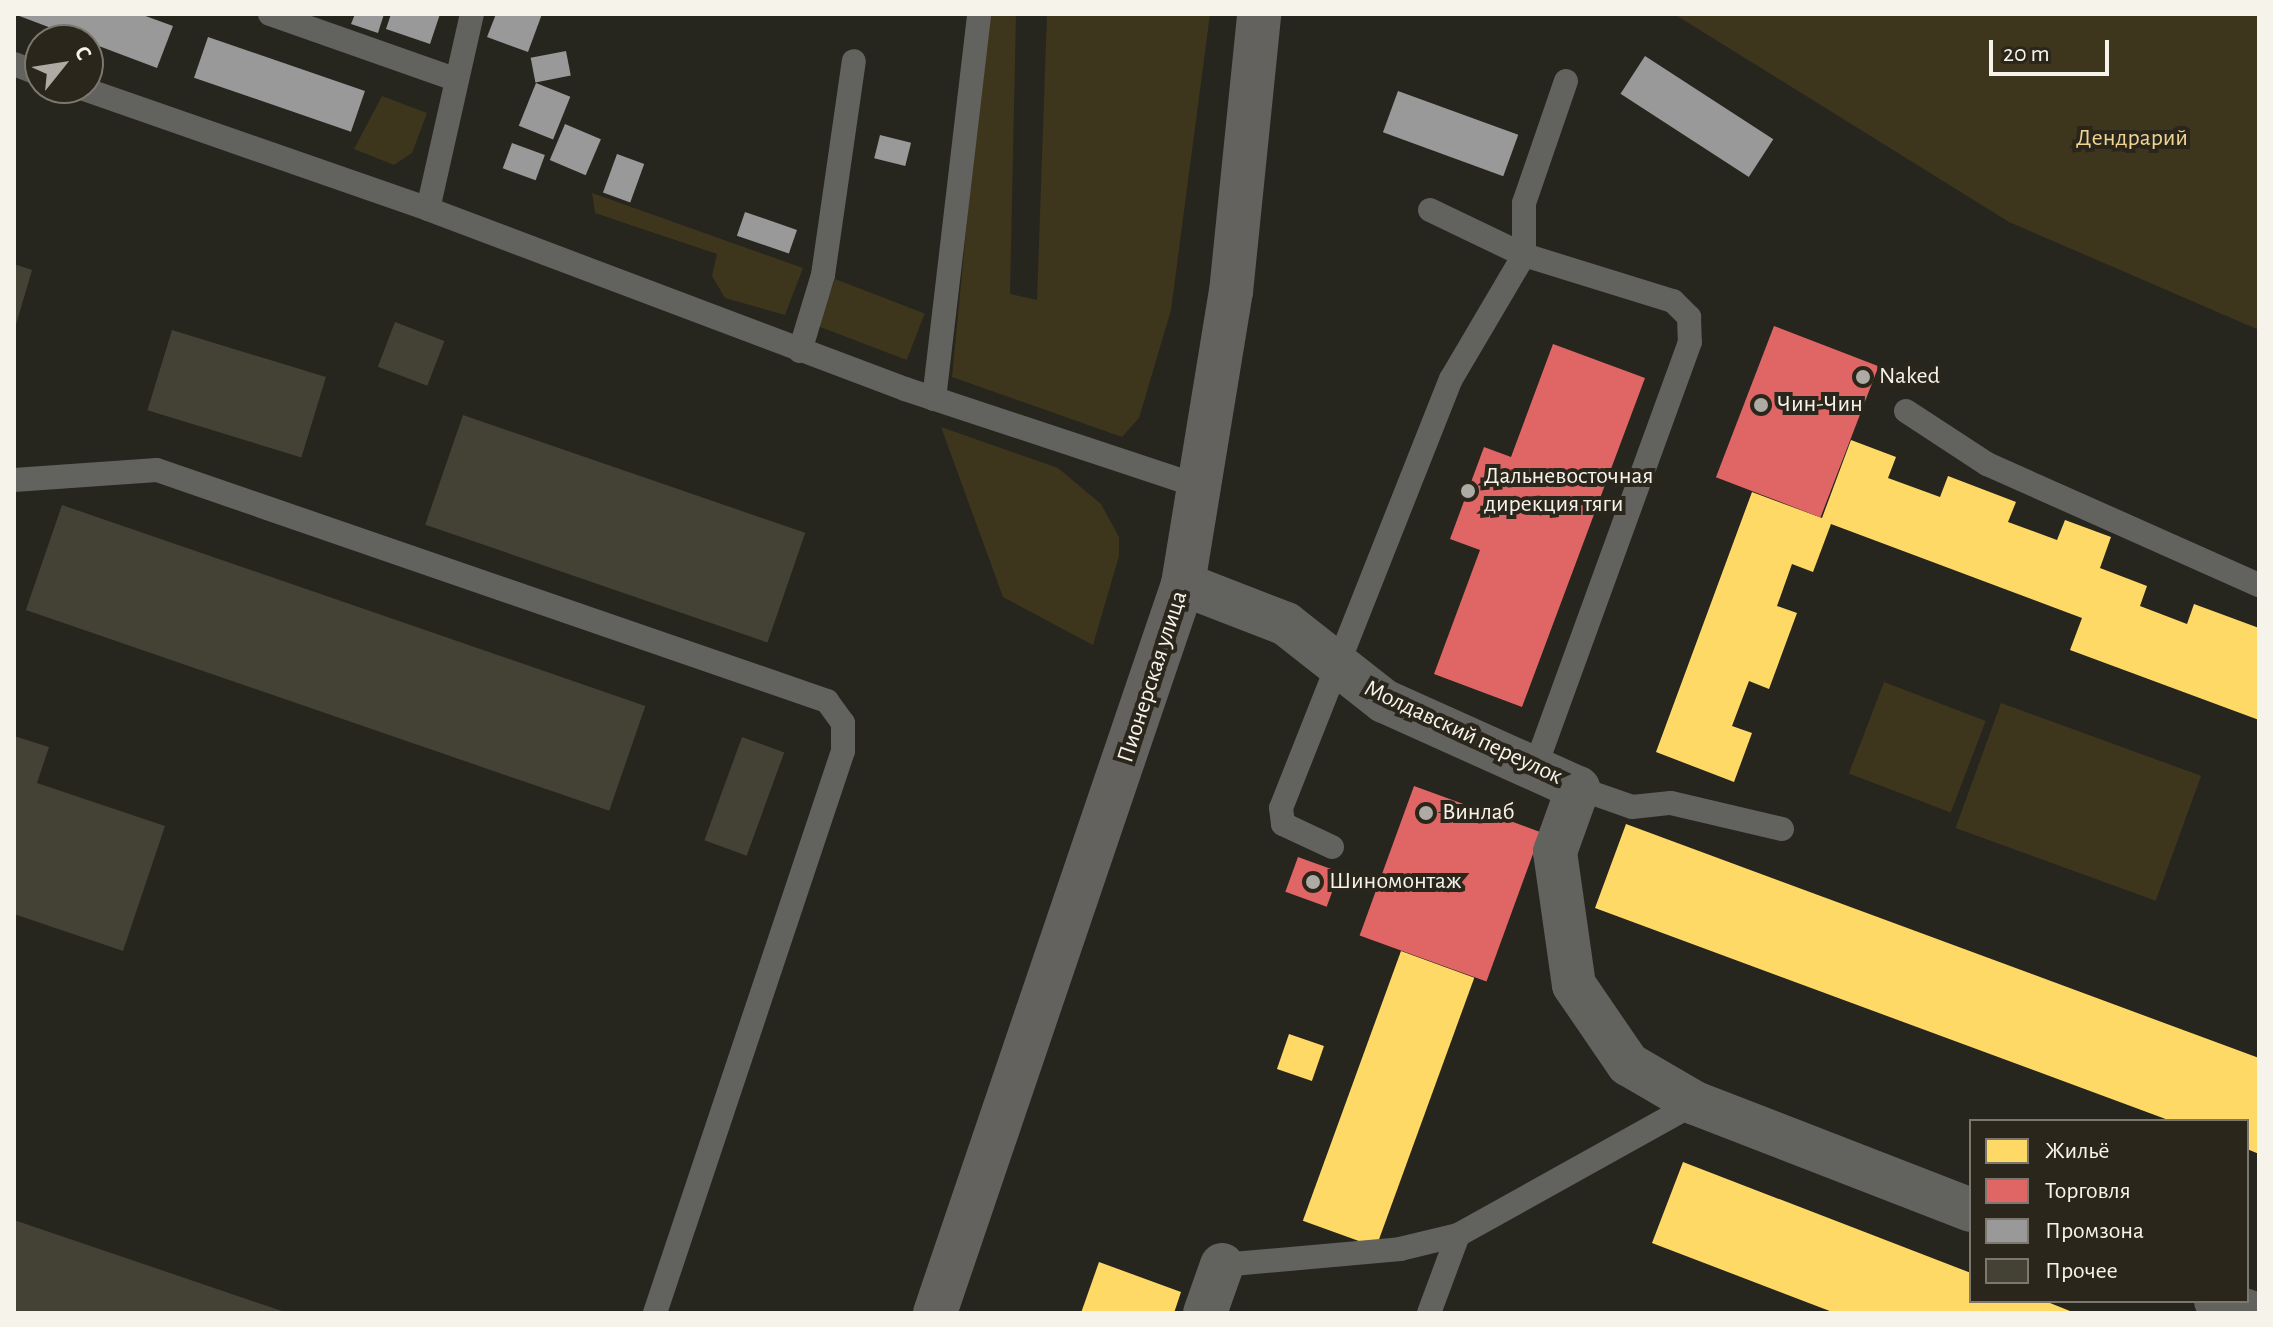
<!DOCTYPE html>
<meta charset="utf-8">
<style>
body{margin:0}
#map{position:relative;width:2273px;height:1327px;overflow:hidden;background:#26251e;font-family:"Alegreya Sans",sans-serif}
div>[style]{position:absolute}
.green>*{inset:0;background:#3e351d;transform-origin:0 0}
.homes>*{inset:0;background:#ffd966;transform-origin:0 0}
.shops>*{inset:0;background:#e06666;transform-origin:0 0}
.industry>*{inset:0;background:#999;transform-origin:0 0}
.building>*{inset:0;background:#444135;transform-origin:0 0}
.service>*{height:24px;margin:-12px;padding:0 12px;transform-origin:12px;border-radius:12px;background:#62625f}
.minor>*{height:44px;margin:-22px;padding:0 22px;transform-origin:22px;border-radius:22px;background:#62625f}
.primary>*{height:44px;margin:-22px;padding:0 22px;transform-origin:22px;border-radius:22px;background:#63625f}
.dots>*{width:22px;height:22px;translate:-50% -50%;box-sizing:border-box;border:4px solid #2a261b;border-radius:50%}
span{translate:-50% -50%;white-space:nowrap;text-align:center;line-height:1.15;-webkit-text-stroke:8px #2a261b;paint-order:stroke}
.park-label{font-size:24px;color:#efd590}
.poi-label{font-size:24px;color:#f6f3eb}
.left{translate:0 -50%;text-align:left}
.street-label{font-size:24px;color:#f6f3eb}
.frame{position:absolute;inset:0;border:16px solid #f6f3eb;pointer-events:none}
.legend{position:absolute;left:1969px;top:1119px;width:280px;height:184px;box-sizing:border-box;background:#2a261b;border:2px solid #7c786e;margin:0;padding:10px 14px;list-style:none;font-size:24px;color:#f6f3eb}
.legend li{display:flex;align-items:center;gap:16px;height:40px}
.legend b{width:40px;border:2px solid #7c786e}
.north{position:absolute;left:24px;top:24px;width:80px;height:80px;box-sizing:border-box;background:#2a261b;border:2px solid #7c786e;border-radius:50%;rotate:60deg;font-size:22px;font-weight:700;line-height:32px;text-align:center;color:#f6f3eb}
.north::after{content:'';display:block;margin:auto;width:28px;height:36px;background:#adaba3;clip-path:polygon(50% 0,100% 100%,50% 72%,0 100%)}
.scale{position:absolute;left:1989px;top:40px;width:120px;height:36px;box-sizing:border-box;border:4px solid #f6f3eb;border-top:0;padding-left:10px;font-size:24px;line-height:28px;white-space:nowrap;color:#f6f3eb;-webkit-text-stroke:6px #2a261b;paint-order:stroke}
</style>
<div id="map">
<div class="green">
<div style="clip-path:polygon(987px 14px,1016px 14px,1010px 294px,1037px 300px,1047px 14px,1210px 14px,1171px 310px,1139px 418px,1122px 437px,952px 377px)"></div>
<div style="clip-path:polygon(1674px 14px,2259px 14px,2259px 330px,2009px 222px)"></div>
<div style="clip-path:polygon(382px 96px,427px 113px,412px 153px,394px 165px,354px 149px)"></div>
<div style="clip-path:polygon(592px 193px,803px 268px,785px 315px,725px 298px,712px 276px,717px 254px,595px 213px)"></div>
<div style="left:835px;top:279px;width:96px;height:50px;rotate:21deg"></div>
<div style="clip-path:polygon(941px 427px,1058px 468px,1101px 504px,1119px 537px,1119px 556px,1093px 645px,1003px 597px)"></div>
<div style="left:1884px;top:682px;width:109px;height:98px;rotate:21deg"></div>
<div style="left:2001px;top:703px;width:213px;height:133px;rotate:20deg"></div>
</div>
<div class="homes">
<div style="clip-path:polygon(1851px 440px,1896px 457px,1888px 478px,1940px 497px,1948px 476px,2016px 502px,2008px 522px,2057px 540px,2065px 520px,2111px 537px,2100px 568px,2147px 586px,2140px 606px,2187px 624px,2194px 604px,2259px 628px,2259px 720px,2070px 650px,2082px 618px,1831px 524px,1813px 572px,1792px 564px,1777px 606px,1797px 613px,1769px 689px,1749px 681px,1732px 726px,1752px 733px,1734px 782px,1656px 752px,1752px 492px,1822px 518px)"></div>
<div style="clip-path:polygon(1626px 824px,2259px 1058px,2259px 1154px,2247px 1149px,2247px 1121px,2171px 1121px,1595px 908px)"></div>
<div style="left:1401px;top:951px;width:78px;height:287px;rotate:20deg"></div>
<div style="left:1289px;top:1034px;width:37px;height:37px;rotate:19deg"></div>
<div style="clip-path:polygon(1683px 1162px,1971px 1273px,1971px 1301px,2045px 1301px,2075px 1313px,1835px 1313px,1652px 1243px)"></div>
<div style="clip-path:polygon(1099px 1262px,1181px 1292px,1174px 1313px,1081px 1313px)"></div>
</div>
<div class="shops">
<div style="left:1774px;top:326px;width:112px;height:162px;rotate:21deg"></div>
<div style="clip-path:polygon(1553px 344px,1645px 378px,1522px 707px,1434px 674px,1480px 550px,1450px 539px,1484px 447px,1511px 457px)"></div>
<div style="left:1414px;top:786px;width:135px;height:159px;rotate:20deg"></div>
<div style="left:1298px;top:857px;width:44px;height:37px;rotate:20deg"></div>
</div>
<div class="industry">
<div style="clip-path:polygon(14px 14px,140px 14px,173px 26px,157px 68px)"></div>
<div style="clip-path:polygon(355px 14px,384px 14px,378px 33px,351px 24px)"></div>
<div style="clip-path:polygon(391px 14px,440px 14px,430px 44px,386px 29px)"></div>
<div style="clip-path:polygon(496px 14px,542px 14px,528px 52px,487px 37px)"></div>
<div style="left:208px;top:37px;width:166px;height:43px;rotate:19deg"></div>
<div style="left:566px;top:51px;width:25px;height:36px;rotate:79deg"></div>
<div style="left:1645px;top:56px;width:153px;height:45px;rotate:33deg"></div>
<div style="left:536px;top:83px;width:37px;height:46px;rotate:22deg"></div>
<div style="left:1398px;top:91px;width:128px;height:44px;rotate:20deg"></div>
<div style="left:565px;top:124px;width:39px;height:39px;rotate:23deg"></div>
<div style="left:880px;top:135px;width:32px;height:24px;rotate:14deg"></div>
<div style="left:512px;top:143px;width:35px;height:27px;rotate:20deg"></div>
<div style="left:617px;top:154px;width:29px;height:41px;rotate:20deg"></div>
<div style="left:745px;top:212px;width:55px;height:25px;rotate:19deg"></div>
</div>
<div class="building">
<div style="clip-path:polygon(14px 264px,32px 270px,15px 328px,14px 328px)"></div>
<div style="left:395px;top:322px;width:53px;height:48px;rotate:21deg"></div>
<div style="left:172px;top:330px;width:161px;height:84px;rotate:17deg"></div>
<div style="left:463px;top:415px;width:362px;height:116px;rotate:19deg"></div>
<div style="left:62px;top:505px;width:617px;height:111px;rotate:19deg"></div>
<div style="clip-path:polygon(14px 736px,49px 747px,37px 783px,165px 826px,123px 951px,14px 914px)"></div>
<div style="left:742px;top:737px;width:45px;height:110px;rotate:20deg"></div>
<div style="clip-path:polygon(14px 1220px,285px 1312px,285px 1313px,14px 1313px)"></div>
</div>
<div class="service">
<div style="left:270px;top:14px;width:198px;rotate:19.4deg"></div>
<div style="left:14px;top:64px;width:28px;rotate:21deg"></div>
<div style="left:81px;top:88px;width:367px;rotate:19.2deg"></div>
<div style="left:428px;top:209px;width:510px;rotate:20.67deg"></div>
<div style="left:905px;top:389px;width:313px;rotate:18.3deg"></div>
<div style="left:428px;top:209px;width:200px;rotate:-77.3deg"></div>
<div style="left:1430px;top:210px;width:104px;rotate:25.6deg"></div>
<div style="left:1524px;top:255px;width:52px;rotate:-90deg"></div>
<div style="left:1524px;top:203px;width:129px;rotate:-71deg"></div>
<div style="left:800px;top:351px;width:79px;rotate:-73.2deg"></div>
<div style="left:823px;top:275px;width:216px;rotate:-81.8deg"></div>
<div style="left:934px;top:399px;width:388px;rotate:-83.3deg"></div>
<div style="left:1906px;top:411px;width:97px;rotate:33.2deg"></div>
<div style="left:1987px;top:464px;width:298px;rotate:24deg"></div>
<div style="left:14px;top:480px;width:143px;rotate:-4deg"></div>
<div style="left:157px;top:470px;width:709px;rotate:19.02deg"></div>
<div style="left:827px;top:701px;width:27px;rotate:54deg"></div>
<div style="left:843px;top:723px;width:28px;rotate:90deg"></div>
<div style="left:843px;top:751px;width:593px;rotate:108.5deg"></div>
<div style="left:1578px;top:788px;width:57px;rotate:19.4deg"></div>
<div style="left:1632px;top:807px;width:39px;rotate:-6deg"></div>
<div style="left:1671px;top:803px;width:114px;rotate:13.2deg"></div>
<div style="left:1332px;top:847px;width:54px;rotate:-154.9deg"></div>
<div style="left:1283px;top:824px;width:16px;rotate:-97deg"></div>
<div style="left:1281px;top:808px;width:461px;rotate:-68.4deg"></div>
<div style="left:1451px;top:379px;width:144px;rotate:-59.5deg"></div>
<div style="left:1524px;top:255px;width:156px;rotate:17.2deg"></div>
<div style="left:1673px;top:301px;width:23px;rotate:45deg"></div>
<div style="left:1689px;top:317px;width:25px;rotate:88deg"></div>
<div style="left:1690px;top:342px;width:454px;rotate:110deg"></div>
<div style="left:1458px;top:1235px;width:271px;rotate:-29.1deg"></div>
<div style="left:1222px;top:1265px;width:179px;rotate:-5.1deg"></div>
<div style="left:1400px;top:1249px;width:60px;rotate:-13.6deg"></div>
<div style="left:1458px;top:1235px;width:83px;rotate:110.4deg"></div>
</div>
<div class="minor">
<div style="left:1183px;top:584px;width:110px;rotate:21.2deg"></div>
<div style="left:1286px;top:624px;width:125px;rotate:38.2deg"></div>
<div style="left:1384px;top:701px;width:213px;rotate:24.2deg"></div>
<div style="left:1578px;top:788px;width:68px;rotate:109.8deg"></div>
<div style="left:1555px;top:852px;width:134px;rotate:81.9deg"></div>
<div style="left:1574px;top:985px;width:96px;rotate:55.6deg"></div>
<div style="left:1628px;top:1064px;width:78px;rotate:30.2deg"></div>
<div style="left:1695px;top:1103px;width:296px;rotate:21.2deg"></div>
<div style="left:2216px;top:1301px;width:39px;rotate:18deg"></div>
<div style="left:1205px;top:1313px;width:51px;rotate:-70.5deg"></div>
</div>
<div class="primary">
<div style="left:935px;top:1313px;width:770px;rotate:-71.21deg"></div>
<div style="left:1183px;top:584px;width:296px;rotate:-80.7deg"></div>
<div style="left:1231px;top:292px;width:279px;rotate:-84.2deg"></div>
</div>
<div class="dots">
<div style="left:1863px;top:377px;background:#adaba3"></div>
<div style="left:1761px;top:405px;background:#adaba3"></div>
<div style="left:1468px;top:491px;background:#adaba3"></div>
<div style="left:1426px;top:813px;background:#adaba3"></div>
<div style="left:1313px;top:882px;background:#adaba3"></div>
</div>
<div class="park-label">
<span style="left:2132px;top:139px">Дендрарий</span>
</div>
<div class="poi-label">
<span class="left" style="left:1879px;top:377px">Naked</span>
<span class="left" style="left:1777px;top:405px">Чин-Чин</span>
<span class="left" style="left:1484px;top:491px">Дальневосточная<br>дирекция тяги</span>
<span class="left" style="left:1442px;top:813px">Винлаб</span>
<span class="left" style="left:1329px;top:882px">Шиномонтаж</span>
</div>
<div class="street-label">
<span style="left:1153px;top:677px;rotate:-72deg">Пионерская улица</span>
<span style="left:1463px;top:733px;rotate:25deg">Молдавский переулок</span>
</div>
<div class="frame"></div>
<ul class="legend">
<li><b style="height:22px;background:#ffd966"></b>Жильё</li>
<li><b style="height:22px;background:#e06666"></b>Торговля</li>
<li><b style="height:22px;background:#999"></b>Промзона</li>
<li><b style="height:22px;background:#444135"></b>Прочее</li>
</ul>
<div class="north">С</div>
<div class="scale">20 m</div>
</div>
